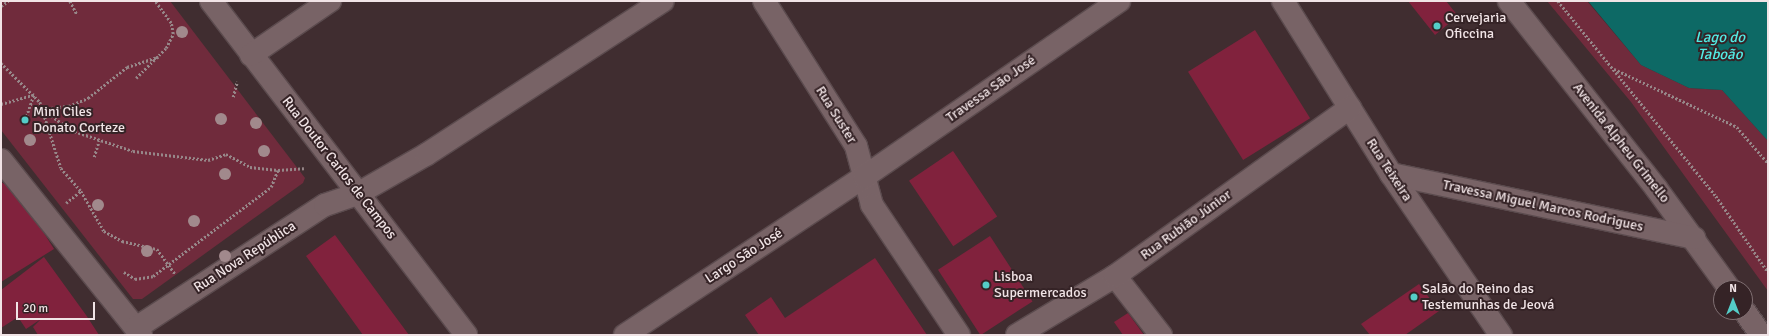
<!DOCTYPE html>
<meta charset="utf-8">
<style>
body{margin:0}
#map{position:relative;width:1769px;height:336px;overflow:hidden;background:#402d30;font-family:Signika,sans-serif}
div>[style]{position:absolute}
.green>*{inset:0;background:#702b3c}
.water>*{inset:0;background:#0d6965}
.building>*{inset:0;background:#81223d;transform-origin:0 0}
.path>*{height:2.5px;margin-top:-1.25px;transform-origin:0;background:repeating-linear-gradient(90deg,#978789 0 2px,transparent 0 4px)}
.roads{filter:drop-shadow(1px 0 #5b4b4e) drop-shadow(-1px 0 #5b4b4e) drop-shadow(0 1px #5b4b4e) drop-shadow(0 -1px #5b4b4e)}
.minor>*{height:22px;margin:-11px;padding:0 11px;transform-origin:11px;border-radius:11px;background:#786366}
.trees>*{width:12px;height:12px;margin:-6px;border-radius:50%;background:#a1898c}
.dots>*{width:11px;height:11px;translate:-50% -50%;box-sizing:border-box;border:2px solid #352326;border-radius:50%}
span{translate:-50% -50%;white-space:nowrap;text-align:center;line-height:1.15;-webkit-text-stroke:4px #352326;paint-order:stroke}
.poi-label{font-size:14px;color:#f1e4e6}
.left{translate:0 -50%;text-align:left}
.street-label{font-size:14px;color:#f1e4e6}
.water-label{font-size:15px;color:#52ece5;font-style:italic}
.frame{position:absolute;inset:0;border:2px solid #f1e4e6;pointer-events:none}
.north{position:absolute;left:1713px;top:280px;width:40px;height:40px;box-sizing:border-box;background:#352326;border:1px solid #807073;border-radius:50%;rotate:0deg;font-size:11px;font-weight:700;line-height:16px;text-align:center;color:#f1e4e6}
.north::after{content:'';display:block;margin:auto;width:14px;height:18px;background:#54cdc8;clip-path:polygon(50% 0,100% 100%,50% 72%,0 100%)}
.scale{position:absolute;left:16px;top:302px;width:79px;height:18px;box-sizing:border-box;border:2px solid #f1e4e6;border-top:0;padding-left:5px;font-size:12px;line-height:14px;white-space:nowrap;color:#f1e4e6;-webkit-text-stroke:3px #352326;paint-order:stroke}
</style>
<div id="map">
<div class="green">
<div style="clip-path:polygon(1px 1px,170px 1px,305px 178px,303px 183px,142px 299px,133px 299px,1px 130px)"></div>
<div style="clip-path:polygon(1547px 1px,1587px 1px,1641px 65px,1689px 88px,1722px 90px,1768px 141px,1768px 291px,1631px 102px)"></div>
</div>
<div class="water">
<div style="clip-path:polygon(1588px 1px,1768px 1px,1768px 141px,1722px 90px,1689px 88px,1641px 65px)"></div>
</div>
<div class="building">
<div style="clip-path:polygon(1408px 1px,1446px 1px,1458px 16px,1435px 35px)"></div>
<div style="left:1255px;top:30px;width:104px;height:79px;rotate:58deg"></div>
<div style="left:953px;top:151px;width:79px;height:53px;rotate:56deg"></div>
<div style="clip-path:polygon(1px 182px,18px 192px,54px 249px,1px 282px)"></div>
<div style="clip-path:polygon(335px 235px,386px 304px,409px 335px,363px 335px,306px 256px)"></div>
<div style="left:990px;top:236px;width:78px;height:62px;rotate:57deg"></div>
<div style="clip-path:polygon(44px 257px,86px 315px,99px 335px,38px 335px,33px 327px,41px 319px,26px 329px,18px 317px,1px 328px,1px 290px)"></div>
<div style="clip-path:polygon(875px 258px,927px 335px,759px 335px,745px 315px,771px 297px,785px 318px)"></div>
<div style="clip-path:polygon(1419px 284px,1439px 311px,1405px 335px,1370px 335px,1361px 324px)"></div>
<div style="clip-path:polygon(1128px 313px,1144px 335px,1123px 335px,1114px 322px)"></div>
</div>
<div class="path">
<div style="left:70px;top:1px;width:15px;rotate:62deg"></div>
<div style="left:1558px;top:1px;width:251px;rotate:51deg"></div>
<div style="left:1716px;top:196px;width:92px;rotate:55.6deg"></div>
<div style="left:1px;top:6px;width:9px;rotate:-36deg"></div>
<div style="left:1px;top:63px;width:55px;rotate:45deg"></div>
<div style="left:40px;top:102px;width:69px;rotate:72.3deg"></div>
<div style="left:61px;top:168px;width:30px;rotate:49deg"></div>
<div style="left:81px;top:191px;width:46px;rotate:60.1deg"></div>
<div style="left:104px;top:231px;width:21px;rotate:29deg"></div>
<div style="left:122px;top:241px;width:36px;rotate:13deg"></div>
<div style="left:157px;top:249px;width:31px;rotate:54deg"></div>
<div style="left:1614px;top:69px;width:136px;rotate:25.2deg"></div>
<div style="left:1737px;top:127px;width:48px;rotate:49.3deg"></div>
<div style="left:136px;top:78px;width:42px;rotate:-45deg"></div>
<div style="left:166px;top:48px;width:16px;rotate:-63deg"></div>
<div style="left:173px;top:34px;width:11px;rotate:-100deg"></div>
<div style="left:171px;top:23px;width:27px;rotate:-126deg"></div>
<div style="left:233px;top:97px;width:16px;rotate:-75deg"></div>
<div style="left:1px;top:104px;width:35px;rotate:-16deg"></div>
<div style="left:43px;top:109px;width:26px;rotate:-7deg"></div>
<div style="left:69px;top:106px;width:21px;rotate:-23deg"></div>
<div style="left:88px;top:98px;width:50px;rotate:-38.5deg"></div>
<div style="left:127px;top:67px;width:33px;rotate:-18deg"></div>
<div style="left:45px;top:111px;width:32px;rotate:36deg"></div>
<div style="left:71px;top:130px;width:65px;rotate:18.7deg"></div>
<div style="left:133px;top:151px;width:76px;rotate:6.8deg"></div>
<div style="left:208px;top:160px;width:19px;rotate:-18deg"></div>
<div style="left:226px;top:154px;width:27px;rotate:28deg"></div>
<div style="left:250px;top:167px;width:28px;rotate:6deg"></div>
<div style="left:278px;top:170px;width:26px;rotate:-4deg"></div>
<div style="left:25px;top:120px;width:28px;rotate:-71deg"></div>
<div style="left:94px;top:157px;width:17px;rotate:-73deg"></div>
<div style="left:66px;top:203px;width:19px;rotate:-39deg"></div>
<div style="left:124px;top:272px;width:13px;rotate:32deg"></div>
<div style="left:135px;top:279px;width:18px;rotate:-9deg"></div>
<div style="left:153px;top:276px;width:148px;rotate:-37deg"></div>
<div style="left:271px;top:187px;width:18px;rotate:-68deg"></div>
</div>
<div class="roads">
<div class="minor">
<div style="left:211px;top:1px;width:420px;rotate:52.6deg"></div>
<div style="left:764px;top:1px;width:172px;rotate:57.6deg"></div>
<div style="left:856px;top:146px;width:61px;rotate:74.8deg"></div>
<div style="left:872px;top:205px;width:156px;rotate:56.2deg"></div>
<div style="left:1283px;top:1px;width:204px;rotate:58deg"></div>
<div style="left:1391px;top:174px;width:195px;rotate:55.7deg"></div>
<div style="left:1509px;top:1px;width:238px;rotate:51.8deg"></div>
<div style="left:1656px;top:188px;width:124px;rotate:53.9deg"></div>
<div style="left:251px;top:55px;width:96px;rotate:-34.4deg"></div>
<div style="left:1px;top:160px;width:224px;rotate:51.3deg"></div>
<div style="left:1391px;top:174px;width:310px;rotate:11.9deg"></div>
<div style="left:1115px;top:276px;width:75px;rotate:52.1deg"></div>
<div style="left:1745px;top:312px;width:28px;rotate:55deg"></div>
<div style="left:136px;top:328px;width:225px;rotate:-33.1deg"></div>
<div style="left:325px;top:205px;width:36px;rotate:-19deg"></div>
<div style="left:359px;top:193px;width:78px;rotate:-29.8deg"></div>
<div style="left:427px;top:154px;width:281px;rotate:-33deg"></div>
<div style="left:625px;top:335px;width:287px;rotate:-33.5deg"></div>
<div style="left:864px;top:177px;width:310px;rotate:-34.6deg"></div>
<div style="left:1017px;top:335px;width:114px;rotate:-31deg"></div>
<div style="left:1115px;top:276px;width:289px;rotate:-35.6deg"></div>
</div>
</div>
<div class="trees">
<div style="left:182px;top:32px"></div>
<div style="left:221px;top:119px"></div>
<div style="left:256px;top:123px"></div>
<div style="left:30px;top:140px"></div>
<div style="left:264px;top:151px"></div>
<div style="left:225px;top:174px"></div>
<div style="left:98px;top:205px"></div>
<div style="left:194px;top:221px"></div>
<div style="left:147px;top:251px"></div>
<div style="left:225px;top:256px"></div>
</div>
<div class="dots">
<div style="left:1437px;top:26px;background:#54cdc8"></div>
<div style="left:25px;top:120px;background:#54cdc8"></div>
<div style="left:986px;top:285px;background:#54cdc8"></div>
<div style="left:1414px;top:297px;background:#54cdc8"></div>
</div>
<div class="poi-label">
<span class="left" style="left:1445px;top:26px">Cervejaria<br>Oficcina</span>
<span class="left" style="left:33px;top:120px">Mini Ciles<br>Donato Corteze</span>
<span class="left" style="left:994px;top:285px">Lisboa<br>Supermercados</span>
<span class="left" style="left:1422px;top:297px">Salão do Reino das<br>Testemunhas de Jeová</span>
</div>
<div class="street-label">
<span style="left:991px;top:89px;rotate:-35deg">Travessa São José</span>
<span style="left:836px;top:115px;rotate:58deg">Rua Suster</span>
<span style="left:1621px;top:143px;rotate:52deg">Avenida Alpheu Grimello</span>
<span style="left:339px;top:168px;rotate:52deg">Rua Doutor Carlos de Campos</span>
<span style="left:1389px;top:170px;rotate:57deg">Rua Teixeira</span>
<span style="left:1543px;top:206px;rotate:12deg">Travessa Miguel Marcos Rodrigues</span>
<span style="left:1186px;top:225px;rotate:-36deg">Rua Rubião Júnior</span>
<span style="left:744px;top:256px;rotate:-33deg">Largo São José</span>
<span style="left:245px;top:257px;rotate:-33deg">Rua Nova República</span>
</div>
<div class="water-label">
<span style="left:1720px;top:46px">Lago do<br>Taboão</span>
</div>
<div class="frame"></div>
<div class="north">N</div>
<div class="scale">20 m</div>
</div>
